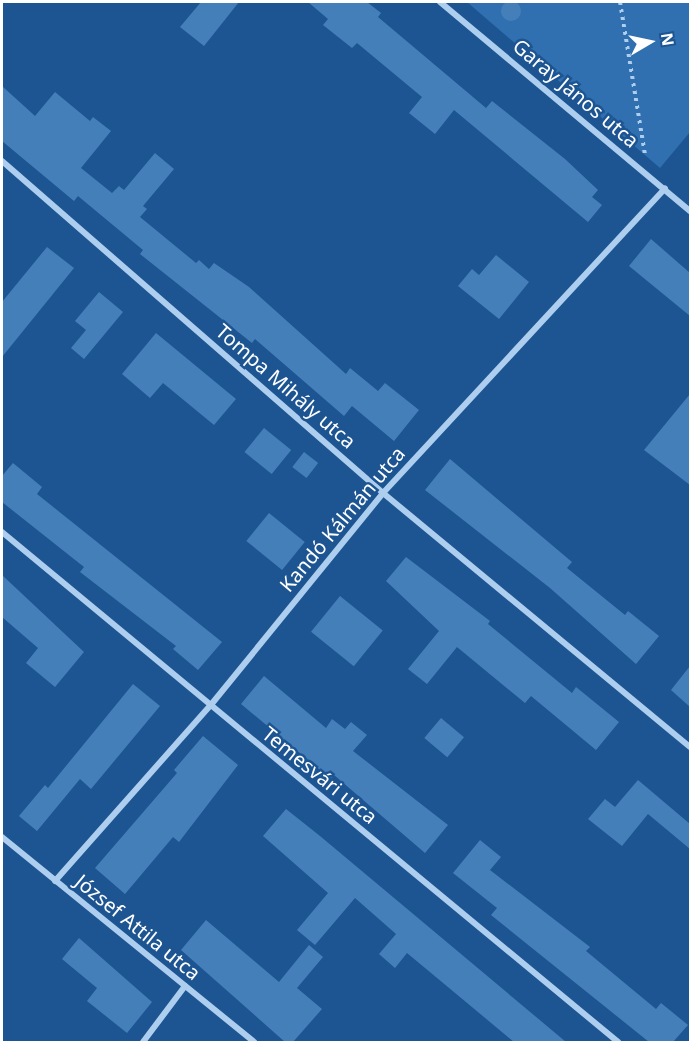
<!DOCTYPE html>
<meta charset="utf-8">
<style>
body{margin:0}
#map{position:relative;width:692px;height:1044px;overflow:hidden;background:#1d5592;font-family:"Noto Sans",sans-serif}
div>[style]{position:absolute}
.green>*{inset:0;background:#3070b0}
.building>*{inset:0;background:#457fb9;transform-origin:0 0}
.round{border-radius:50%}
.path>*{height:4px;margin-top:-2px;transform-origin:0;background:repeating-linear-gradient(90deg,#adceee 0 3px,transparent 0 7.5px)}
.minor>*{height:6px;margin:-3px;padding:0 3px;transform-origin:3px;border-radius:3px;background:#adceee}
span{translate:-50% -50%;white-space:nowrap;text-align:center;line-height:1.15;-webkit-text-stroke:5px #1d5592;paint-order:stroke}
.street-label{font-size:20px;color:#fff}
.frame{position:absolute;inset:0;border:3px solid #fff;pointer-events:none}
.north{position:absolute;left:620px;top:12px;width:60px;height:60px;-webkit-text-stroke:4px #1d5592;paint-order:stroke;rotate:81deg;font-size:16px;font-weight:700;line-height:24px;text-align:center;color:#fff}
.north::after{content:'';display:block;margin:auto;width:21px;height:27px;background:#fff;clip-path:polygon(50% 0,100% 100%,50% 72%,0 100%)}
</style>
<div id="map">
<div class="green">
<div style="clip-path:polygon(467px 2px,690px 2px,690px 132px,660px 168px)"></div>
</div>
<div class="building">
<div class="round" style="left:501px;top:1px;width:20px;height:20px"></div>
<div style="clip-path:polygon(201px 2px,239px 2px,204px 46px,180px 27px)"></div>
<div style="clip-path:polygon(308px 2px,367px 2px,381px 13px,378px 17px,486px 108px,492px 101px,565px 159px,598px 190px,592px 197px,602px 205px,588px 222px,454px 110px,435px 134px,409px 113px,422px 97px,357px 43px,352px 48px,323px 25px,328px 19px)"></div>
<div style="clip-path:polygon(2px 86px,35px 116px,55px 92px,90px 121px,93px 117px,111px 131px,81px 168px,112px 193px,119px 186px,124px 190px,155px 153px,174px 169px,143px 206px,147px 209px,140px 217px,196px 263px,199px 260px,209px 269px,214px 263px,249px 287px,346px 374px,350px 368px,378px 391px,385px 383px,419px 410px,394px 441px,352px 406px,344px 416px,255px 339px,252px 343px,140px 254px,143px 250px,78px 196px,74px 201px,2px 141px)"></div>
<div style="clip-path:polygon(651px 239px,690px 273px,690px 316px,629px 266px)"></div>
<div style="clip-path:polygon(47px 247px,74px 268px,2px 357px,2px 302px)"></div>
<div style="clip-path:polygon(496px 255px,529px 282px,499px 319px,458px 286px,472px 269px,479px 275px)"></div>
<div style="clip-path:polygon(99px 292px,123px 312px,84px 359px,71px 348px,86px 330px,75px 321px)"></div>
<div style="clip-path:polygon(156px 333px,236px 399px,214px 425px,163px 383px,150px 398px,122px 374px)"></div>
<div style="clip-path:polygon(690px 394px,690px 485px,644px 450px)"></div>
<div style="left:264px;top:428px;width:35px;height:31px;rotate:39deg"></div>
<div style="left:304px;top:452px;width:18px;height:19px;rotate:38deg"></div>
<div style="clip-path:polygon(450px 459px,572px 562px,567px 568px,625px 615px,628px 611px,659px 636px,636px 664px,550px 588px,425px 490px)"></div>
<div style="clip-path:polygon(13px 463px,42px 487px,37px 494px,222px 642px,198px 670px,173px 649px,176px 646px,80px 572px,84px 567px,2px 502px,2px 476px)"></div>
<div style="left:269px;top:513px;width:46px;height:36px;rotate:39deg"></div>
<div style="clip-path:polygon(406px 557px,490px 621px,488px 624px,572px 693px,576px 687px,619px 722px,596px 750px,531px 696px,525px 703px,457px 647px,427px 684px,408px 669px,439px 631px,386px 581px)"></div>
<div style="clip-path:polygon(2px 575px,84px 652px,55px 687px,26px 663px,38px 648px,2px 617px)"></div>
<div style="left:340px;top:596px;width:55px;height:46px;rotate:39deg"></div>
<div style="clip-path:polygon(690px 666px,690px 707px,671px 690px)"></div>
<div style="clip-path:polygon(264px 676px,326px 728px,332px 719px,345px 729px,351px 722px,367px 735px,353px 751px,448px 825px,425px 853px,334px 775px,331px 779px,241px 704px)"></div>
<div style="clip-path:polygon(133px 684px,160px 706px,91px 789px,80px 779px,37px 831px,19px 816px,45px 785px,48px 788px)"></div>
<div style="left:441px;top:718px;width:30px;height:26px;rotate:40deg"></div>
<div style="clip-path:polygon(203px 736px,238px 765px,179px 842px,173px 837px,125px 894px,95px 868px,177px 773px,174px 770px)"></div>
<div style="clip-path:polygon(638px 780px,690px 824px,690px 849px,648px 814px,622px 846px,588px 819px,605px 799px,615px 807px)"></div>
<div style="clip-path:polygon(286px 809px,320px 836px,566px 1042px,514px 1042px,407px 953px,395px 968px,379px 954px,396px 934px,355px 898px,315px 945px,297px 930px,328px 893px,263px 836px)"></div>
<div style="clip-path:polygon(480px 840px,501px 857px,490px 870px,590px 947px,586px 951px,656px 1009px,661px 1003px,688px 1025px,673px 1042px,649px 1042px,491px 915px,497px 908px,453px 873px)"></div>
<div style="clip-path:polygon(206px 920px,279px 982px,309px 945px,323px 957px,297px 988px,322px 1009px,293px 1042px,285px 1042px,181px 950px)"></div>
<div style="clip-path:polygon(79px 938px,152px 1002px,127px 1033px,87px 1001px,97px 988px,62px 959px)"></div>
</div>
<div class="path">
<div style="left:620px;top:2px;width:155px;rotate:80.7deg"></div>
</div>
<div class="minor">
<div style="left:440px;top:2px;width:326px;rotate:39.9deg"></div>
<div style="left:2px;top:161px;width:505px;rotate:41.07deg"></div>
<div style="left:383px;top:493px;width:398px;rotate:39.6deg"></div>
<div style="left:2px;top:532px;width:800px;rotate:39.62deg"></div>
<div style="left:2px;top:837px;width:325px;rotate:39.1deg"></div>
<div style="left:55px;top:881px;width:234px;rotate:-48.5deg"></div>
<div style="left:210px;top:706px;width:274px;rotate:-50.9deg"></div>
<div style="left:383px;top:493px;width:415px;rotate:-47.2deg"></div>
<div style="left:143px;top:1042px;width:70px;rotate:-53.1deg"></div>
</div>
<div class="street-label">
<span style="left:576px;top:93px;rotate:40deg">Garay János utca</span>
<span style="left:286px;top:386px;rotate:41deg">Tompa Mihály utca</span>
<span style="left:342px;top:519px;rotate:-50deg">Kandó Kálmán utca</span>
<span style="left:320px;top:775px;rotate:39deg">Temesvári utca</span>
<span style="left:138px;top:927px;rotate:39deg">József Attila utca</span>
</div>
<div class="frame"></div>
<div class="north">N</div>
</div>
